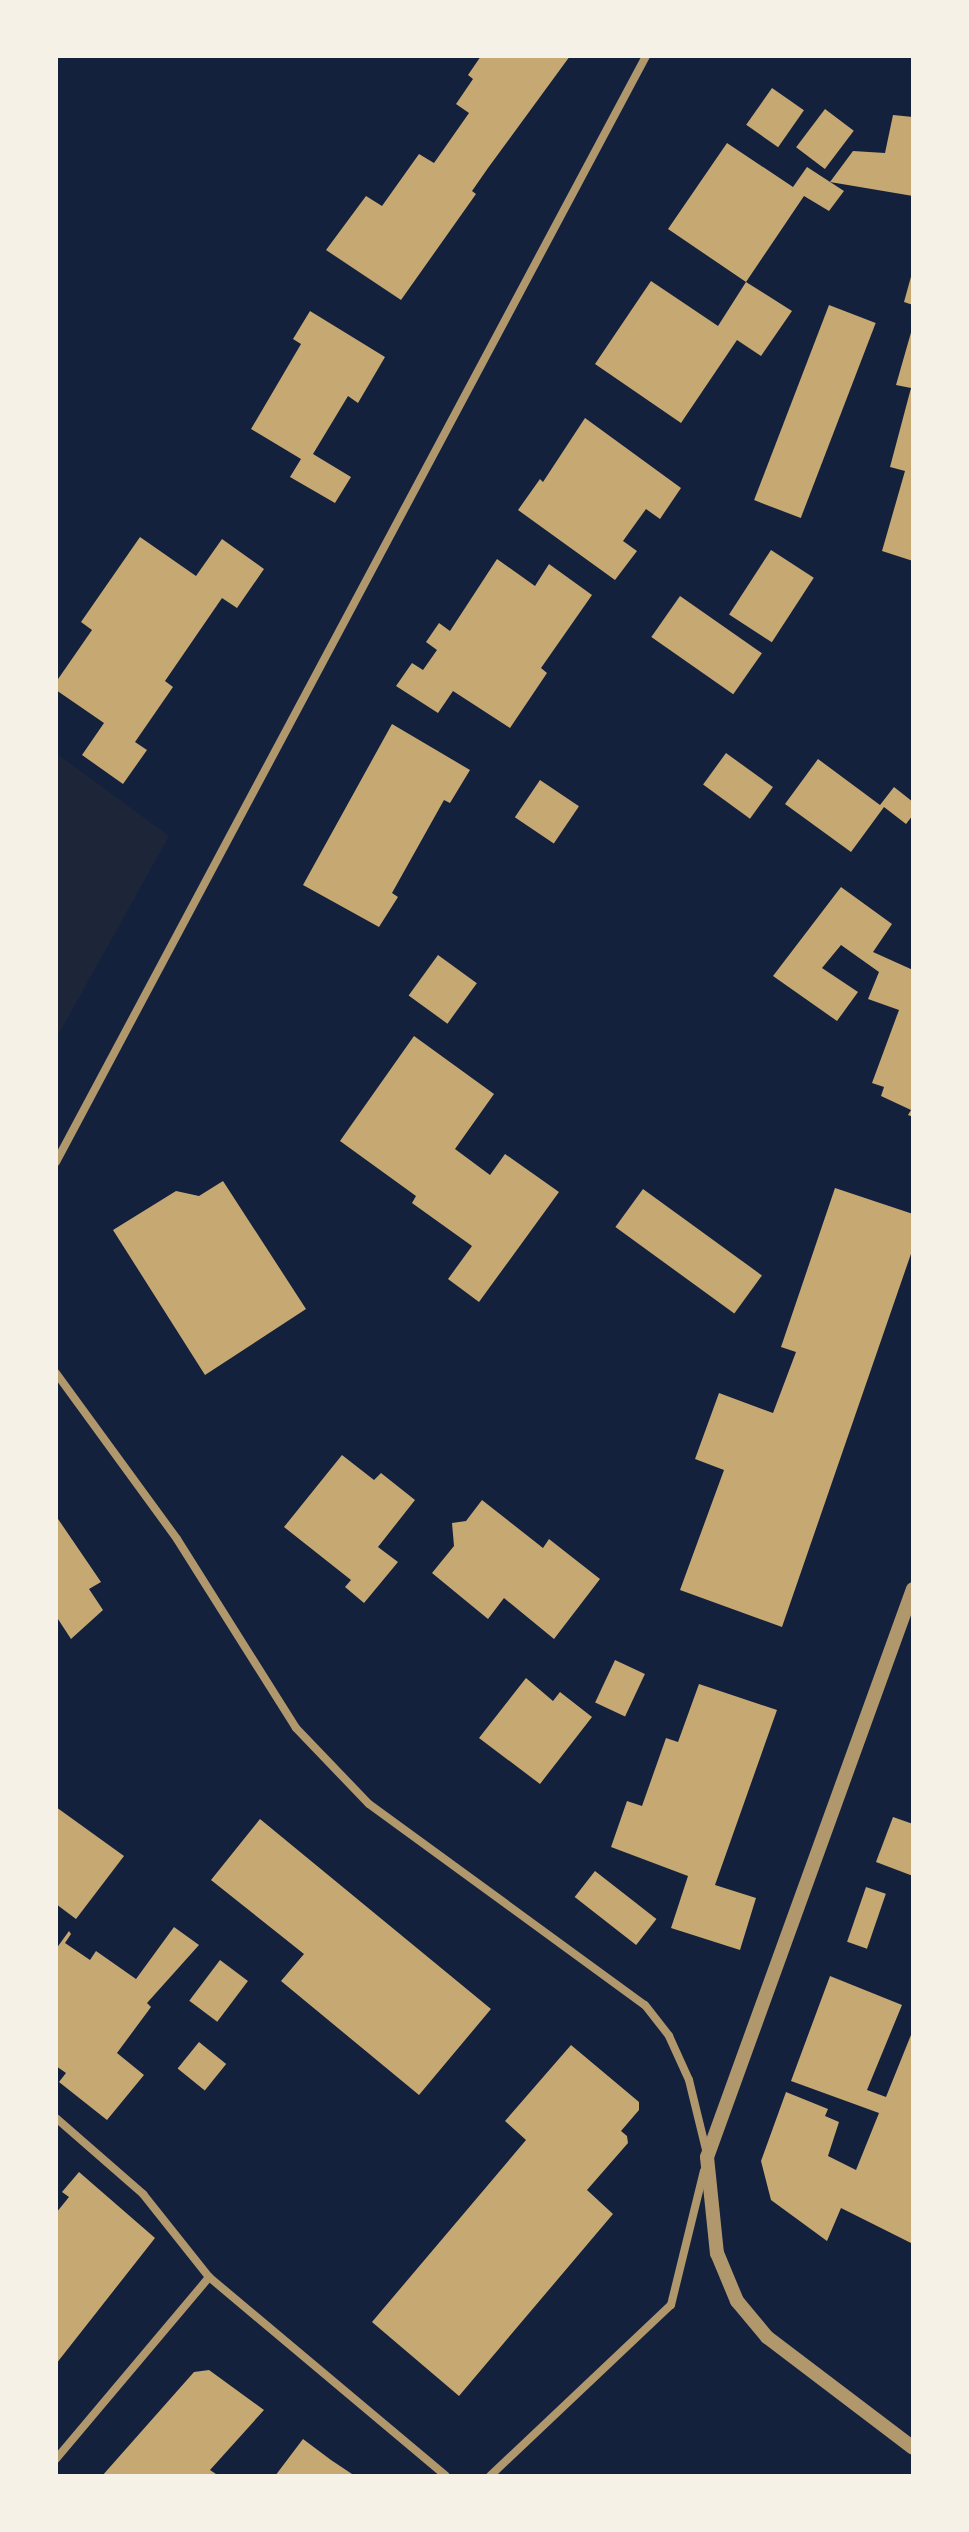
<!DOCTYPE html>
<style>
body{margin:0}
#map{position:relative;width:969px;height:2532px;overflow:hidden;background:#14213d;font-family:"Open Sans",sans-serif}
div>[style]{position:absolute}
.green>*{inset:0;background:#1d2539}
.building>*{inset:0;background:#c6a872;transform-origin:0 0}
.minor>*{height:8px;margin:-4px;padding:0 4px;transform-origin:4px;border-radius:4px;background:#b1986c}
.tertiary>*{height:14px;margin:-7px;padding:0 7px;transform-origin:7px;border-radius:7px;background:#b1986c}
span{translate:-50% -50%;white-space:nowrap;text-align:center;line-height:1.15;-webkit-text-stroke:8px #f6f1e7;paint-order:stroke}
.frame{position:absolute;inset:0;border:58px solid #f6f1e7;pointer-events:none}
</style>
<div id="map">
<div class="green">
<div style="clip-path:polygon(56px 753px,169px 836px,56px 1039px)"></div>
</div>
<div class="building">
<div style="clip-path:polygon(481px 56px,570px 56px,488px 168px,472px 191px,476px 194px,401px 300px,326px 250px,366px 196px,382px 206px,419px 154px,434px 163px,469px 113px,456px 104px,473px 79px,468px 75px)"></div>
<div style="left:772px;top:88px;width:39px;height:45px;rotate:35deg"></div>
<div style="left:825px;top:109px;width:36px;height:48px;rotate:37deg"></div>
<div style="clip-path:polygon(893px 115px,913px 117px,913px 196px,830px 182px,853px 151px,885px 153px)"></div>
<div style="clip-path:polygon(727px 143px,793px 187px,807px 167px,844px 191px,829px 211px,804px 196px,746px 282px,668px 229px)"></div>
<div style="clip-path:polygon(912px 273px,913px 273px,913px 305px,904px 302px)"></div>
<div style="clip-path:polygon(651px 281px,718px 326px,746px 282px,792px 311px,761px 356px,737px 340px,681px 423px,595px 364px)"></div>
<div style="left:829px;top:305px;width:50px;height:209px;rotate:21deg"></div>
<div style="clip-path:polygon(310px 311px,385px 357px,358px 403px,348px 396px,313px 454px,351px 477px,335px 503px,290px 477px,301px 459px,251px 429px,301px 344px,293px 339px)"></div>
<div style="clip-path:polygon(912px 329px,913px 329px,913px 561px,882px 551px,905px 471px,890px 467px,911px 388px,896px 385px)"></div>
<div style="clip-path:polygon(585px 418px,681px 488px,660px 519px,646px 509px,623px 541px,637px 551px,615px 580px,518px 510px,540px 479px,543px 482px)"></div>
<div style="clip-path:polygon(140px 537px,196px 576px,222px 539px,264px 569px,237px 608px,222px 598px,165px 681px,173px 687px,135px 742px,147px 750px,123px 784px,82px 755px,104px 723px,56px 690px,56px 682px,92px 630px,81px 622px)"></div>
<div style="left:771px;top:550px;width:51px;height:77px;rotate:33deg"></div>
<div style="clip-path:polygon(497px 559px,535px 586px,549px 564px,592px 595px,541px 668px,547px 673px,510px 728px,453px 691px,438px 713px,396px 686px,412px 663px,423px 670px,437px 650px,426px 642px,439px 623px,450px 631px)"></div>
<div style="left:680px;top:596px;width:100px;height:50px;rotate:35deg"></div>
<div style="clip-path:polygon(392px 724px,470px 770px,450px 803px,444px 800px,392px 893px,398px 897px,379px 927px,303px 885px)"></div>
<div style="left:726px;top:753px;width:58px;height:39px;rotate:36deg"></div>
<div style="clip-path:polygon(818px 759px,880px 805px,894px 787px,913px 802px,913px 815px,906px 824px,884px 807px,851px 852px,785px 804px)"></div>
<div style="left:540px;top:780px;width:47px;height:45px;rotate:34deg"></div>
<div style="clip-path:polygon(841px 887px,892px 924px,873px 952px,913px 970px,913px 1117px,908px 1115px,911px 1110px,881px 1096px,884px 1087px,872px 1083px,899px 1010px,868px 999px,879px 972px,841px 945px,822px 968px,858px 992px,837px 1021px,773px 976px)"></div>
<div style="left:438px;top:955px;width:48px;height:50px;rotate:36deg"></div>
<div style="clip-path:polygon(414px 1036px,494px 1094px,455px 1149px,490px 1175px,505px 1154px,559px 1192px,479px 1302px,448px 1279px,472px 1246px,412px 1203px,416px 1196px,340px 1141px)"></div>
<div style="clip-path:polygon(223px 1181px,306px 1309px,205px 1375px,113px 1230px,176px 1191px,199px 1196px)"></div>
<div style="clip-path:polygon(835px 1188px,913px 1214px,913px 1248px,782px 1627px,680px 1590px,724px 1470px,695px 1459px,719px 1393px,773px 1413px,796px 1352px,781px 1347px)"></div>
<div style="left:643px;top:1189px;width:147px;height:47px;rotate:36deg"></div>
<div style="clip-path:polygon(342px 1455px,374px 1480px,381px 1473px,415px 1500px,378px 1547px,398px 1562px,364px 1603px,345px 1587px,351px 1580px,284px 1527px)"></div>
<div style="clip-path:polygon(482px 1500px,543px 1548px,549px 1539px,600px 1579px,554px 1639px,504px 1598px,488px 1619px,432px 1573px,454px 1546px,452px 1523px,466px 1521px)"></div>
<div style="clip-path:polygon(56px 1516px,101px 1582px,89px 1589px,103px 1610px,71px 1639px,56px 1616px)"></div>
<div style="left:615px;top:1660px;width:33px;height:47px;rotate:25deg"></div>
<div style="clip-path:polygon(526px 1678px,553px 1701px,560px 1692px,592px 1717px,540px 1784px,479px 1738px)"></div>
<div style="clip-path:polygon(699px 1684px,777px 1710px,715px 1885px,756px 1898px,740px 1950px,671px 1928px,688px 1876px,611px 1847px,627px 1801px,642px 1806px,666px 1738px,678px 1742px)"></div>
<div style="clip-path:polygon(56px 1807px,124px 1856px,76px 1919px,56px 1904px)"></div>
<div style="clip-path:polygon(893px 1817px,913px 1824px,913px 1876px,876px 1862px)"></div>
<div style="clip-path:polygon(260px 1819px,491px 2009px,419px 2095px,281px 1981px,304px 1954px,211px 1880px)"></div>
<div style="left:595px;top:1871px;width:78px;height:33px;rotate:38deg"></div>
<div style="left:866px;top:1887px;width:21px;height:58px;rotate:19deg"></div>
<div style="clip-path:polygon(174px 1927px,199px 1945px,147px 2003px,151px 2007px,117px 2053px,144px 2075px,107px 2120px,59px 2082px,66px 2073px,56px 2066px,56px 1949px,69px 1931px,71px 1934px,65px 1943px,90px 1960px,96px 1951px,136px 1979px)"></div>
<div style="left:220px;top:1960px;width:35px;height:51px;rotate:37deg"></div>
<div style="clip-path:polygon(830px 1976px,902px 2005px,867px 2090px,886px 2097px,913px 2030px,913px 2244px,841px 2208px,827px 2241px,771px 2200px,761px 2161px,786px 2092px,828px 2109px,825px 2116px,839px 2122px,828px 2156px,856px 2170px,879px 2113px,791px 2081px)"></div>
<div style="left:199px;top:2042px;width:35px;height:34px;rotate:39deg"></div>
<div style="clip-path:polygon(571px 2045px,639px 2102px,639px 2110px,621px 2131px,627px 2136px,628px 2143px,587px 2190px,613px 2214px,459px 2396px,372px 2322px,526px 2140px,505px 2121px)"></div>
<div style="clip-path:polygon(79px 2172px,155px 2238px,56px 2364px,56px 2213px,69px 2197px,62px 2192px)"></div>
<div style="clip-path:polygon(209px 2370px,264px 2410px,210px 2470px,219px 2476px,102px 2476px,194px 2372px)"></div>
<div style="clip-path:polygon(303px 2439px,331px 2460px,355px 2476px,275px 2476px)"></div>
</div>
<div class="minor">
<div style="left:56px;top:1162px;width:1254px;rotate:-61.92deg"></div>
<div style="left:56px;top:1373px;width:205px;rotate:53.9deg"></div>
<div style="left:177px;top:1539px;width:223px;rotate:57.8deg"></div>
<div style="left:296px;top:1728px;width:105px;rotate:46.2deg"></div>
<div style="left:369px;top:1804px;width:341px;rotate:36.1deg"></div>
<div style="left:645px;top:2005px;width:39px;rotate:52deg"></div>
<div style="left:669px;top:2036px;width:48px;rotate:65.6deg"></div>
<div style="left:689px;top:2080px;width:76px;rotate:76.3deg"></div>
<div style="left:56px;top:2118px;width:116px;rotate:41.1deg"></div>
<div style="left:143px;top:2194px;width:106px;rotate:51.5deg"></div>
<div style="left:209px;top:2277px;width:309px;rotate:40deg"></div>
<div style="left:56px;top:2459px;width:238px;rotate:-49.9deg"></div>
<div style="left:490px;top:2476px;width:249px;rotate:-43.4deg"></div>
<div style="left:671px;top:2305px;width:138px;rotate:-76.2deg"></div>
</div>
<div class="tertiary">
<div style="left:913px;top:1589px;width:604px;rotate:109.93deg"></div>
<div style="left:707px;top:2157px;width:97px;rotate:84.1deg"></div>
<div style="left:717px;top:2253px;width:52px;rotate:67.4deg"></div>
<div style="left:737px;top:2301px;width:47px;rotate:50.2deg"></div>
<div style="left:767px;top:2337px;width:183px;rotate:37.2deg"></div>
</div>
<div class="frame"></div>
</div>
